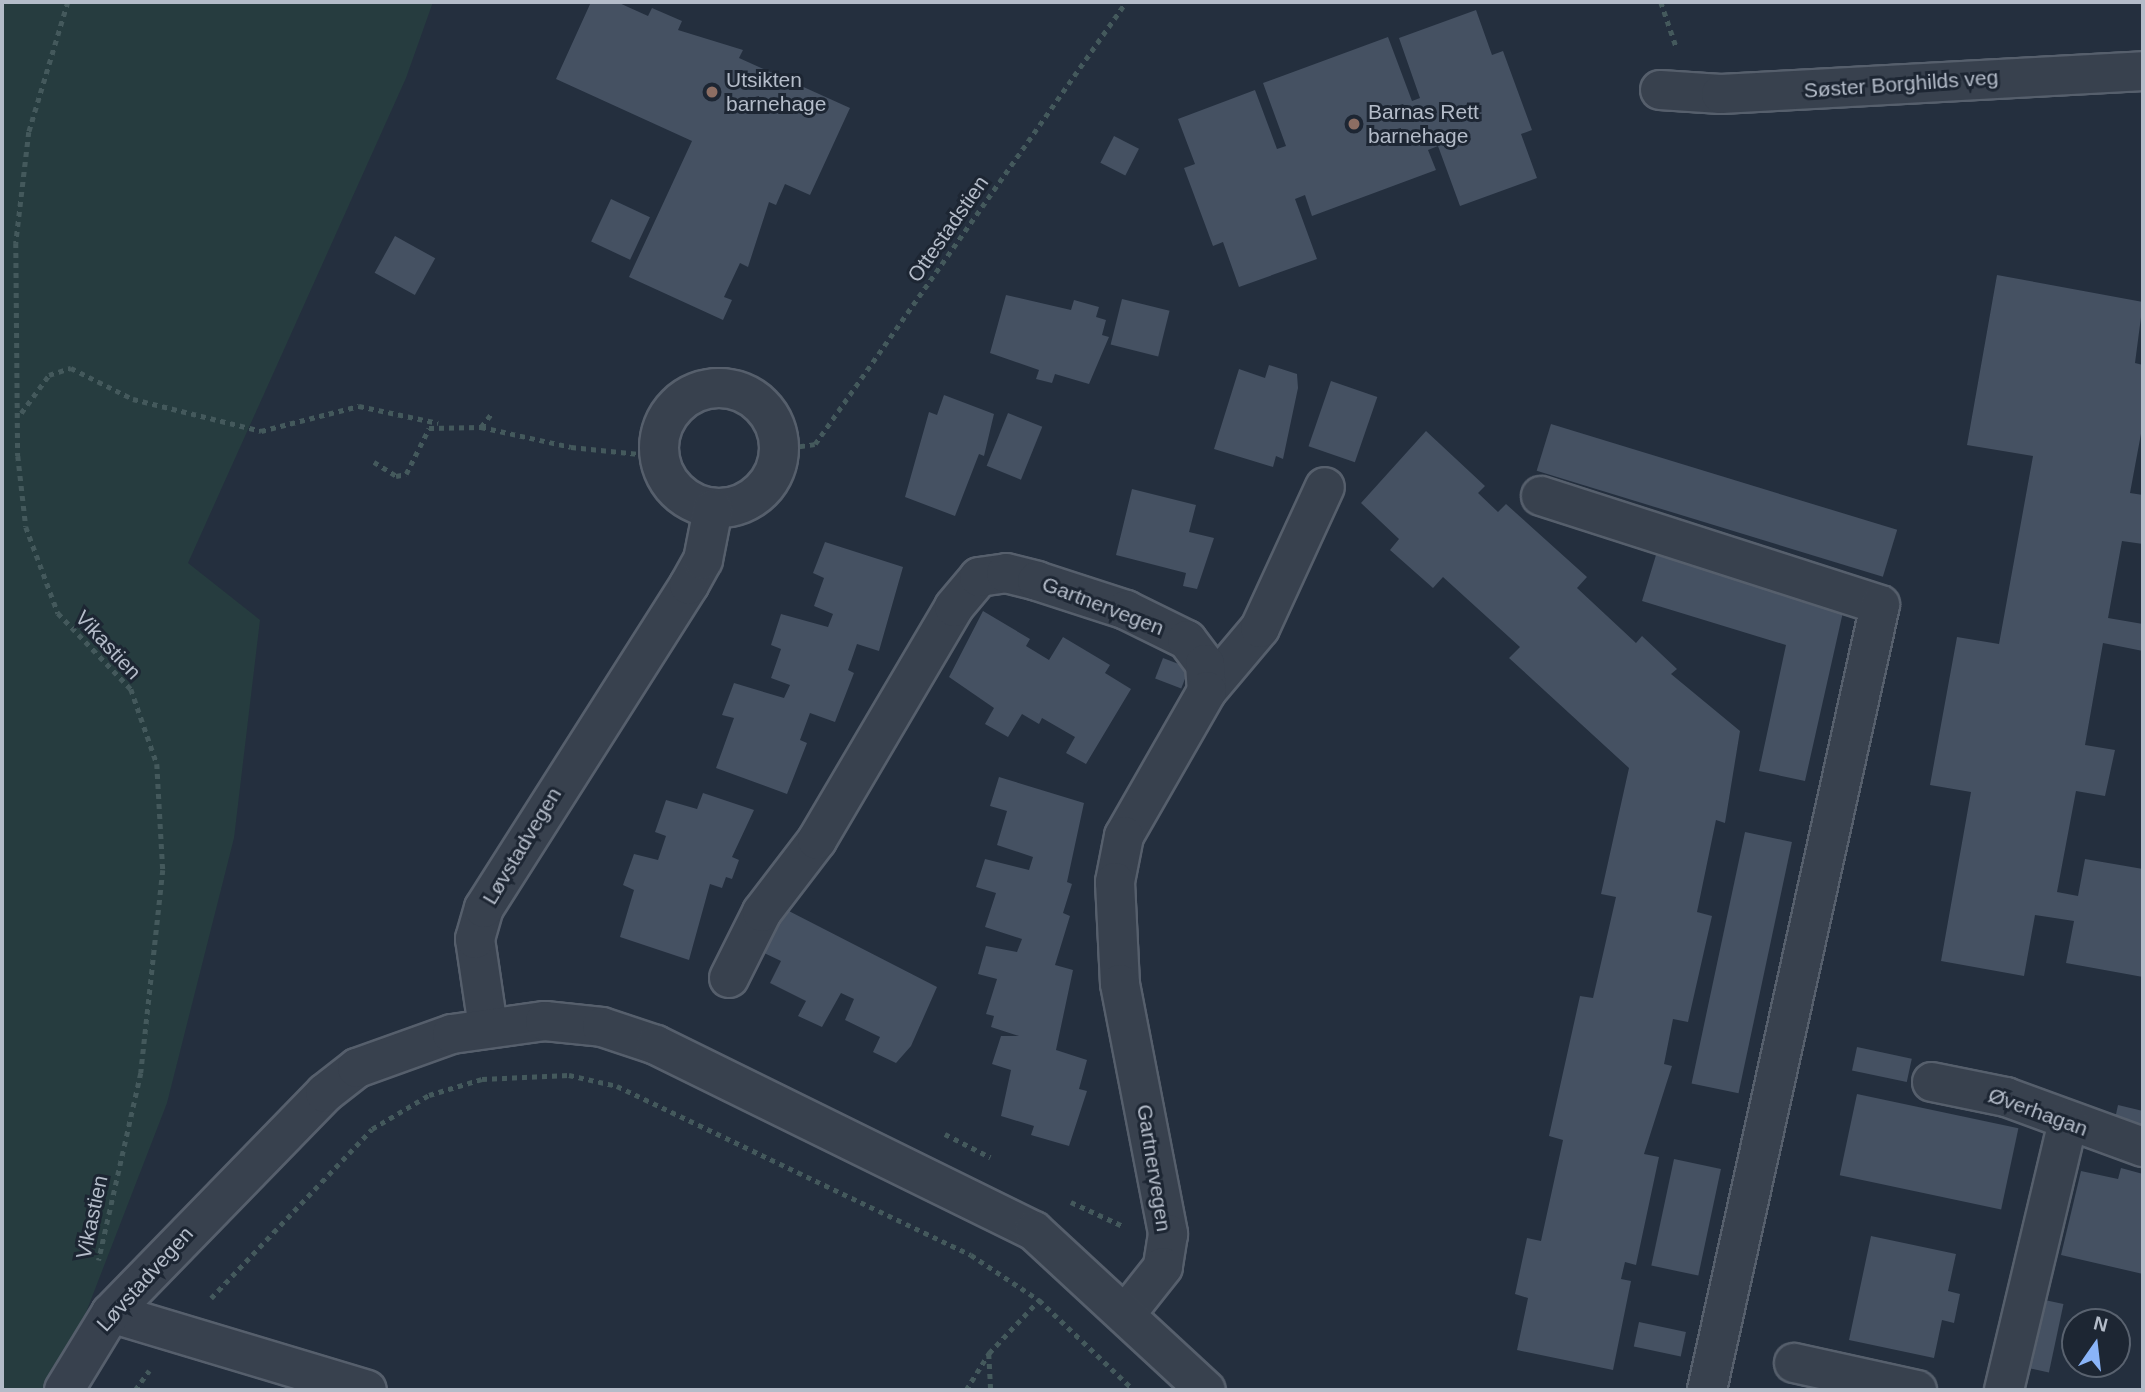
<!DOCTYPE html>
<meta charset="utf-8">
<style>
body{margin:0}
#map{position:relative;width:2145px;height:1392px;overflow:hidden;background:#242f3e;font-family:Helvetica,sans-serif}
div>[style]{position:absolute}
.green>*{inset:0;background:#263c3f}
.building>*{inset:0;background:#455162;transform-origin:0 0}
.path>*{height:4.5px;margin-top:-2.25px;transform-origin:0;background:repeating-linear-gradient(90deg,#44595c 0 5px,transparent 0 10px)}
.roads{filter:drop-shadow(2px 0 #565f6c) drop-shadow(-2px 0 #565f6c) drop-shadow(0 2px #565f6c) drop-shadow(0 -2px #565f6c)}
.minor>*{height:38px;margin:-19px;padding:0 19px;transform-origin:19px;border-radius:19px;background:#38414e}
.minor>.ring{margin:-19px;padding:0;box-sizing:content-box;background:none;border:38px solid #38414e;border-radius:50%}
.dots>*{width:19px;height:19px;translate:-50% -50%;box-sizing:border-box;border:4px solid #1d2633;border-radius:50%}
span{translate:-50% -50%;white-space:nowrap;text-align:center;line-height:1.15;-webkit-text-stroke:6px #1d2633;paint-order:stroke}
.poi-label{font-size:21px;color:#b4bcc9}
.left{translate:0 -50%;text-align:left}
.street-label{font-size:21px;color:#b4bcc9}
.frame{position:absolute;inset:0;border:4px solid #b4bcc9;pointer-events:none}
.north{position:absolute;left:2061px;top:1308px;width:70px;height:70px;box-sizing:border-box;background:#1d2633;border:2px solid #59626f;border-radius:50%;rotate:14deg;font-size:19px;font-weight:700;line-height:28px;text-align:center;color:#b4bcc9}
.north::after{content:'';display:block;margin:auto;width:24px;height:32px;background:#8ab4f8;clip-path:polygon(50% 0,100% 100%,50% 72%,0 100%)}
</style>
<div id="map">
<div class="green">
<div style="clip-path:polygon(2px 2px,433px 2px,406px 78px,188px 563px,260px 620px,234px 838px,167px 1103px,56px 1390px,2px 1390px)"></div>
</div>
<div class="building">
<div style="clip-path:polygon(591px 2px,617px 2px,648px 16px,652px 8px,682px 21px,678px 30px,743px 50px,739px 58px,850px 108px,810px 195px,785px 184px,776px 205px,769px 202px,748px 267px,740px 263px,724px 297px,732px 300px,723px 320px,629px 277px,692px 141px,556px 79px)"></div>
<div style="clip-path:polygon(1476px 10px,1492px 55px,1503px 51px,1532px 130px,1521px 134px,1537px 178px,1460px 206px,1438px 146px,1428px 150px,1436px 170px,1312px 216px,1305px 195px,1295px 199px,1317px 259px,1239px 287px,1223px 242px,1213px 246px,1184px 168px,1195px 164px,1178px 119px,1255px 90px,1277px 149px,1286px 146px,1263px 83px,1388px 37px,1412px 101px,1420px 98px,1399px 38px)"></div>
<div style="left:1114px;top:136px;width:28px;height:30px;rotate:27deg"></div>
<div style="left:611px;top:199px;width:43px;height:47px;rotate:25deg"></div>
<div style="left:395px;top:236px;width:46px;height:42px;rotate:29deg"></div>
<div style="clip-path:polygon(1997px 275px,2143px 302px,2135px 363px,2143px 365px,2143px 423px,2130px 493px,2143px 495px,2143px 544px,2122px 541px,2108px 618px,2143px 624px,2143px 651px,2103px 643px,2085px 745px,2115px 750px,2105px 796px,2076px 791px,2057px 892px,2078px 896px,2085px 859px,2143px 869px,2143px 977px,2066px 963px,2074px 921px,2035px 915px,2024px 976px,1941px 961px,1971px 792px,1930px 785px,1957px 637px,1999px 644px,2033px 456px,1967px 445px)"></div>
<div style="clip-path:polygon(1006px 295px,1071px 310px,1074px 300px,1099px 307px,1096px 317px,1106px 320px,1102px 335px,1109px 337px,1089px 384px,1055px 374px,1052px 383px,1036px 379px,1039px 370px,990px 353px)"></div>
<div style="left:1122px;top:299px;width:49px;height:47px;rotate:14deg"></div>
<div style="clip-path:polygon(1269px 365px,1297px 374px,1298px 388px,1283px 459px,1276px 456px,1273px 467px,1214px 449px,1239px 369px,1265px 378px)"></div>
<div style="left:1331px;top:381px;width:49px;height:69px;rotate:19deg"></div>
<div style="clip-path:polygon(944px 395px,994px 414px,984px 456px,979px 454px,955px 516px,905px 497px,929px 412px,937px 415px)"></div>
<div style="left:1008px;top:413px;width:37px;height:57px;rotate:22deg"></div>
<div style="left:1551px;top:424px;width:362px;height:49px;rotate:17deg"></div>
<div style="clip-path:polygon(1426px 431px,1485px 486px,1478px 493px,1498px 512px,1506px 504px,1587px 577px,1577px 588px,1636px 643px,1642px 636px,1677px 669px,1671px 674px,1740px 731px,1725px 823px,1716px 820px,1697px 912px,1712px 916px,1688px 1022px,1673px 1019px,1664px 1064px,1672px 1066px,1644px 1154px,1659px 1157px,1636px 1265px,1625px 1262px,1621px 1279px,1631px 1281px,1613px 1370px,1517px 1350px,1528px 1298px,1515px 1294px,1527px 1238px,1541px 1241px,1563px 1140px,1549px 1136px,1580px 996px,1593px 998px,1616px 897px,1601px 894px,1629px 768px,1509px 658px,1520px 647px,1443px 577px,1433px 588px,1390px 550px,1399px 539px,1361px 503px)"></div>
<div style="clip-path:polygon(1132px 489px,1196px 505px,1189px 532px,1214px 538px,1197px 589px,1183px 586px,1186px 573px,1116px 555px)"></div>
<div style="clip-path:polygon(825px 542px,903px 567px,879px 651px,857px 644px,848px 670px,854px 673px,835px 722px,810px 713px,800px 740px,807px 743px,787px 794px,716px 768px,734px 718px,722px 715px,734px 683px,784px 698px,790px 685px,771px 678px,781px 649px,771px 645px,781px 614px,828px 627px,833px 614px,814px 606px,824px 578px,813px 573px)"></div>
<div style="clip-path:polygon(1656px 555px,1843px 612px,1805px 781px,1759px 771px,1786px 645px,1642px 601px)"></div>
<div style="clip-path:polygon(983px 611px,1030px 639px,1026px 646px,1049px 660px,1063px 637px,1110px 665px,1105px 673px,1131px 689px,1086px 764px,1066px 753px,1075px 737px,1042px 718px,1039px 724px,1022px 714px,1008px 737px,985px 724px,994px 708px,949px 677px)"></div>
<div style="left:1163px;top:658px;width:28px;height:22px;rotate:21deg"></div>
<div style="clip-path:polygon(999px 777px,1084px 803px,1067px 882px,1072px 884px,1063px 913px,1070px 916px,1055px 965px,1073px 970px,1056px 1050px,1087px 1060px,1079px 1089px,1087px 1091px,1069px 1146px,1031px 1135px,1034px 1126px,1001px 1116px,1011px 1070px,992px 1064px,1001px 1036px,1019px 1036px,991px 1027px,994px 1016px,986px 1014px,997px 979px,978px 974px,986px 946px,1017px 952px,1022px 939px,985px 927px,996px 893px,976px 887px,985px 859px,1029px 870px,1033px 857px,997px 845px,1007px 811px,990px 806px)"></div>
<div style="clip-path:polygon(703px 793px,754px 810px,732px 857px,739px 860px,732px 879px,726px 877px,722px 888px,710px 884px,689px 960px,620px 937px,634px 890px,623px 885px,634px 854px,658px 860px,666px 836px,655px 832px,666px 800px,697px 809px)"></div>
<div style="left:1745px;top:832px;width:48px;height:257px;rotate:12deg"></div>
<div style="clip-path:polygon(783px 908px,937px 987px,911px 1046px,896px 1063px,873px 1052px,880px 1037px,845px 1020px,854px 999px,841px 993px,822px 1027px,798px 1016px,806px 1001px,770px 983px,781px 961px,762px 952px)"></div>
<div style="left:1857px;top:1047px;width:56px;height:24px;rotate:12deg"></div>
<div style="left:1857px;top:1094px;width:165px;height:83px;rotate:12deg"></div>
<div style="clip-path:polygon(2118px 1105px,2143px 1111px,2143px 1135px,2113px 1128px)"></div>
<div style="left:1674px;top:1159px;width:48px;height:109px;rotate:12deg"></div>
<div style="clip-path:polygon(2121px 1168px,2143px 1174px,2143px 1274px,2061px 1255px,2081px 1171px,2118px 1179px)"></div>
<div style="clip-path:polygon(1871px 1236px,1956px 1254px,1948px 1291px,1960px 1294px,1954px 1323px,1942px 1320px,1934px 1358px,1849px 1340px)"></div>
<div style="left:2040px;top:1299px;width:24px;height:70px;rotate:12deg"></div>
<div style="left:1639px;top:1322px;width:48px;height:25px;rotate:12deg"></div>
</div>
<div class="path">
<div style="left:68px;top:2px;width:136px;rotate:106.7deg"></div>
<div style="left:29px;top:132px;width:112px;rotate:96.7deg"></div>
<div style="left:16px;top:243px;width:213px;rotate:89.5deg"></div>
<div style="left:18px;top:456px;width:71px;rotate:83.6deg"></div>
<div style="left:26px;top:527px;width:92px;rotate:69.6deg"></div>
<div style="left:58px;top:613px;width:105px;rotate:46.2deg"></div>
<div style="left:131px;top:689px;width:79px;rotate:70.9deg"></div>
<div style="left:157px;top:764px;width:106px;rotate:86.8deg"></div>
<div style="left:163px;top:870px;width:204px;rotate:96.2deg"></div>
<div style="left:141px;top:1073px;width:192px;rotate:102.7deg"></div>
<div style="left:1661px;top:2px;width:46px;rotate:71.2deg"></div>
<div style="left:21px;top:413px;width:47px;rotate:-53.6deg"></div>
<div style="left:49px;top:375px;width:23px;rotate:-18deg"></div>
<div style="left:71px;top:368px;width:69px;rotate:26.6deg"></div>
<div style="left:133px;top:399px;width:132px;rotate:14deg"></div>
<div style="left:261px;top:431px;width:101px;rotate:-14.3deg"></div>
<div style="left:359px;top:406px;width:81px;rotate:12.1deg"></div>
<div style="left:481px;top:427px;width:92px;rotate:12.5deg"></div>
<div style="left:571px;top:447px;width:88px;rotate:5.8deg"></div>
<div style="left:780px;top:449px;width:35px;rotate:-8deg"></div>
<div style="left:815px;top:444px;width:540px;rotate:-54.87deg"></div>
<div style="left:374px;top:462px;width:26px;rotate:32deg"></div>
<div style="left:396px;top:476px;width:10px;rotate:-11deg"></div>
<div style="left:406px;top:474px;width:51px;rotate:-63.4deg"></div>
<div style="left:429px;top:428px;width:52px;rotate:-1.1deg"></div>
<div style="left:481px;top:427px;width:16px;rotate:-52deg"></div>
<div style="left:945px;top:1134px;width:51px;rotate:27.1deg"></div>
<div style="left:1071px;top:1202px;width:57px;rotate:24.8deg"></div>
<div style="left:211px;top:1298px;width:233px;rotate:-46.4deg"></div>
<div style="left:372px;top:1129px;width:66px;rotate:-30.8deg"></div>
<div style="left:429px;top:1095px;width:55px;rotate:-16.8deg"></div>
<div style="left:482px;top:1079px;width:87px;rotate:-2.6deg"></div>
<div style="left:569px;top:1075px;width:49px;rotate:12.9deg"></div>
<div style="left:617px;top:1086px;width:392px;rotate:25.5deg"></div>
<div style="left:971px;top:1255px;width:82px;rotate:33.5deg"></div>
<div style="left:1039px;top:1300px;width:131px;rotate:43.5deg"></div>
<div style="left:989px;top:1354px;width:36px;rotate:87deg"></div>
<div style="left:135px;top:1390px;width:24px;rotate:-54deg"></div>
<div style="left:966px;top:1390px;width:44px;rotate:-58.1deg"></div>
<div style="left:989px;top:1353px;width:74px;rotate:-46.6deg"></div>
</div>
<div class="roads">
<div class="minor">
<div style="left:1660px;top:90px;width:61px;rotate:3.8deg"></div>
<div style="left:1721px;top:94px;width:423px;rotate:-3.1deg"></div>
<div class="ring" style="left:659px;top:388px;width:82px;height:82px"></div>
<div style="left:1541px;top:496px;width:356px;rotate:17.8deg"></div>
<div style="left:1880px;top:605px;width:804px;rotate:102.43deg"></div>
<div style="left:1207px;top:691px;width:82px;rotate:-49.9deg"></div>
<div style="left:1260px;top:628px;width:155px;rotate:-65.3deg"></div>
<div style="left:729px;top:978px;width:74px;rotate:-63.4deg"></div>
<div style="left:762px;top:912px;width:91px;rotate:-52.6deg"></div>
<div style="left:817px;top:840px;width:270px;rotate:-59.5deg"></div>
<div style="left:954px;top:607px;width:39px;rotate:-50deg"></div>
<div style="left:979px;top:577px;width:27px;rotate:-8deg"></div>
<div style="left:1006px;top:573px;width:32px;rotate:14deg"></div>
<div style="left:1037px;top:581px;width:94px;rotate:18deg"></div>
<div style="left:1126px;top:610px;width:68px;rotate:26.2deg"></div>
<div style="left:1187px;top:640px;width:30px;rotate:53deg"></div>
<div style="left:1205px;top:664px;width:27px;rotate:86deg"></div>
<div style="left:1207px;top:691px;width:167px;rotate:119.8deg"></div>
<div style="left:1124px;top:836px;width:47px;rotate:101.1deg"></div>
<div style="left:1115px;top:882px;width:102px;rotate:87.2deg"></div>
<div style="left:1120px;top:984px;width:255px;rotate:79.1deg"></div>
<div style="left:1168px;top:1234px;width:33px;rotate:99deg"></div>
<div style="left:1163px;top:1267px;width:61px;rotate:128.4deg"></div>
<div style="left:488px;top:1027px;width:89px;rotate:-98.4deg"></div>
<div style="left:475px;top:939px;width:32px;rotate:-74deg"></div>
<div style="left:484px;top:908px;width:383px;rotate:-57.6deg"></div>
<div style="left:689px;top:585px;width:29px;rotate:-61deg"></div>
<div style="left:703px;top:560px;width:52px;rotate:-78.9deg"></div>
<div style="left:1932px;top:1082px;width:76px;rotate:11.5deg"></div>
<div style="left:2006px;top:1097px;width:146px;rotate:20.1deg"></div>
<div style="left:111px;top:1313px;width:267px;rotate:16.7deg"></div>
<div style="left:1794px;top:1363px;width:126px;rotate:12.4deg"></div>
<div style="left:64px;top:1390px;width:90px;rotate:-58.6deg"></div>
<div style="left:111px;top:1313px;width:307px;rotate:-45.8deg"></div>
<div style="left:325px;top:1093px;width:41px;rotate:-38deg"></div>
<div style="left:357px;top:1068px;width:101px;rotate:-19.7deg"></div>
<div style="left:452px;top:1034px;width:94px;rotate:-8deg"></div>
<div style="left:545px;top:1021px;width:57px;rotate:6deg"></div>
<div style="left:602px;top:1027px;width:57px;rotate:18.4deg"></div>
<div style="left:656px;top:1045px;width:421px;rotate:26.2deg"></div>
<div style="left:1034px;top:1231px;width:234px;rotate:42.8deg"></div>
<div style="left:2004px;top:1390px;width:276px;rotate:-76.6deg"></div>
</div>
</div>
<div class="dots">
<div style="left:712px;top:92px;background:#8d6e63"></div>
<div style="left:1354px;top:124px;background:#8d6e63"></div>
</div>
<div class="poi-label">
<span class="left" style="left:726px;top:92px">Utsikten<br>barnehage</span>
<span class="left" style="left:1368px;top:124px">Barnas Rett<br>barnehage</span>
</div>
<div class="street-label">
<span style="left:1901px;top:84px;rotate:-4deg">Søster Borghilds veg</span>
<span style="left:948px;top:229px;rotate:-55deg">Ottestadstien</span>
<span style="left:1103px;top:606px;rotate:21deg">Gartnervegen</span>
<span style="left:108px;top:645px;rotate:47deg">Vikastien</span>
<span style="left:522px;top:846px;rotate:-59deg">Løvstadvegen</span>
<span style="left:2038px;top:1112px;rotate:20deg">Øverhagan</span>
<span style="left:1154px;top:1168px;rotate:81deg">Gartnervegen</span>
<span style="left:92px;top:1217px;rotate:-78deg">Vikastien</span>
<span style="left:145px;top:1279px;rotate:-48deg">Løvstadvegen</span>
</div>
<div class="frame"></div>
<div class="north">N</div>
</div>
